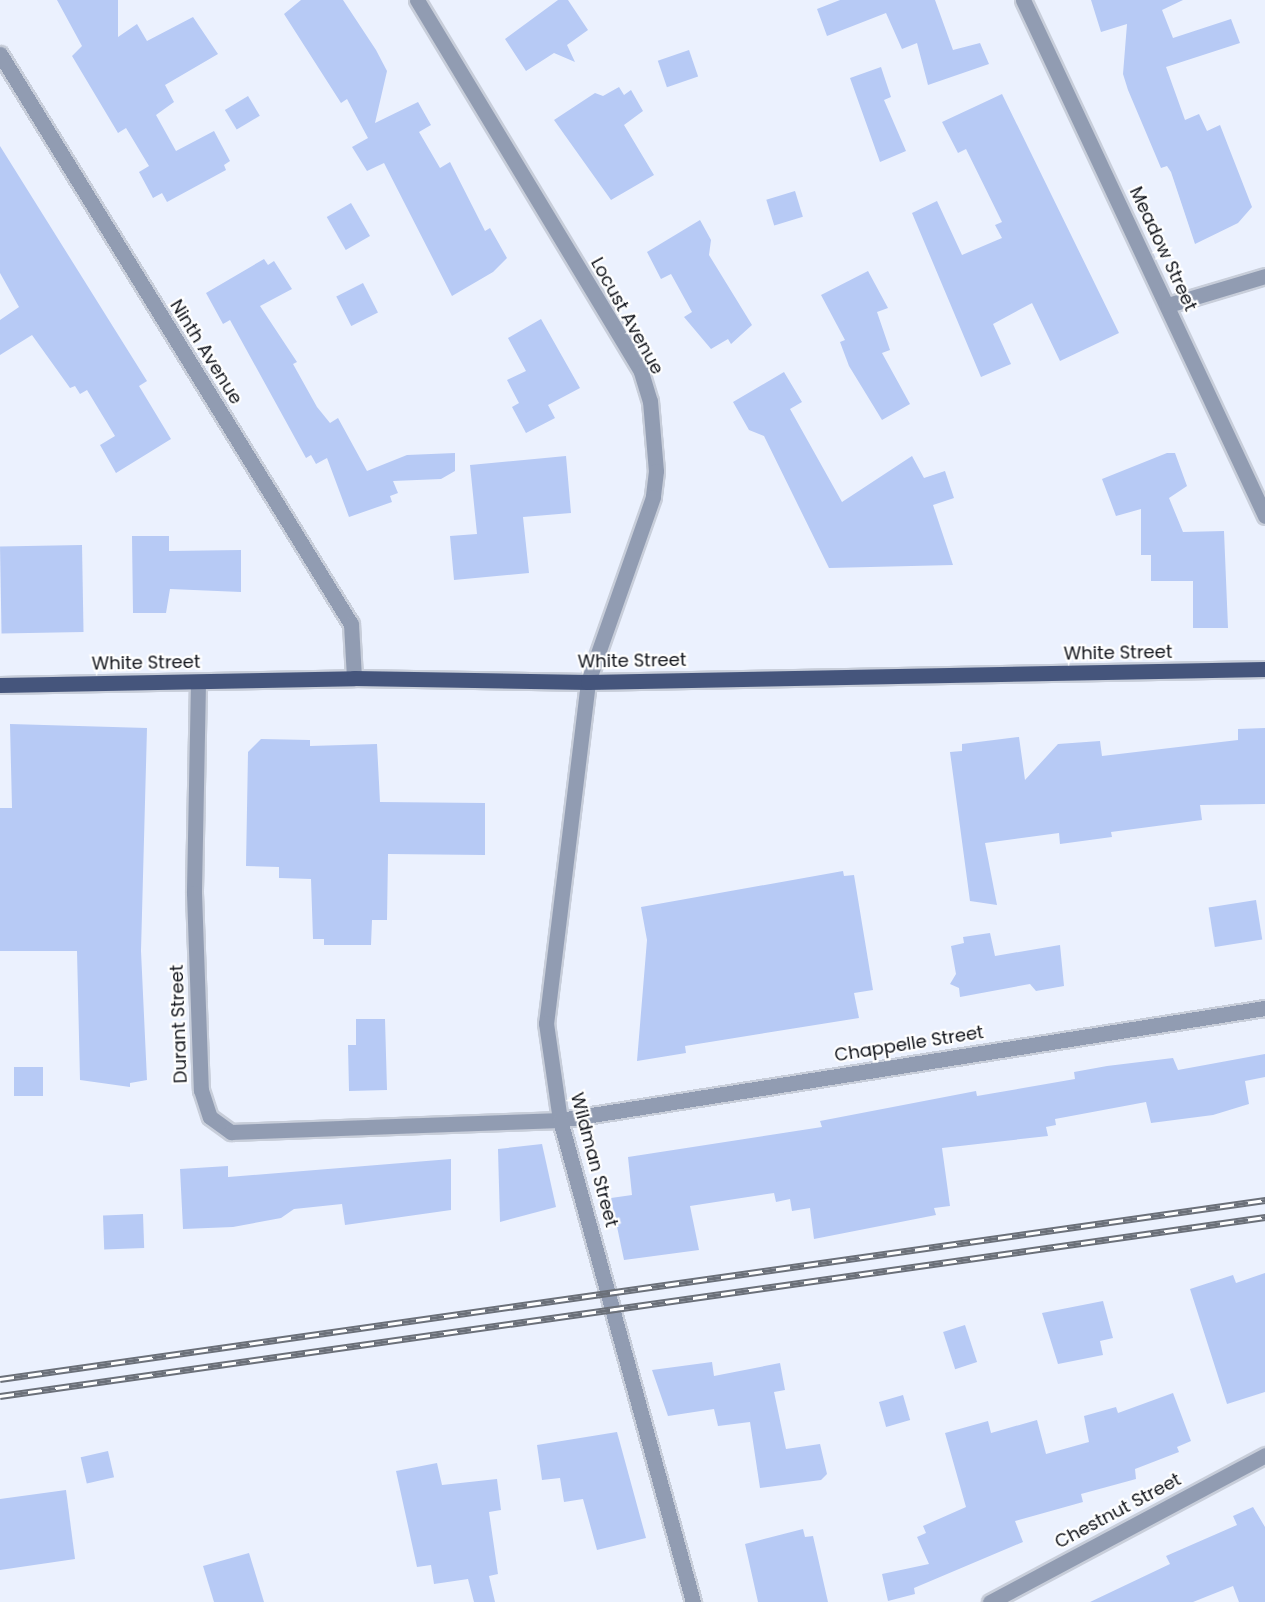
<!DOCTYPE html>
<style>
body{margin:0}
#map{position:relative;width:1265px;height:1602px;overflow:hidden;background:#ebf1fe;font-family:Poppins,sans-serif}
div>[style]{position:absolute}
.building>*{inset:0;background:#b7caf5;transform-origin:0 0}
.roads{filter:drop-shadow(2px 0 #c8ceda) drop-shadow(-2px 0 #c8ceda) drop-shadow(0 2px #c8ceda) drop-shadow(0 -2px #c8ceda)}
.minor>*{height:15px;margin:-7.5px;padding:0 7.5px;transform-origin:7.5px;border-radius:7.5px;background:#919cb2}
.tertiary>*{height:15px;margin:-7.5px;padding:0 7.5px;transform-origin:7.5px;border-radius:7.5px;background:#919cb2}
.primary>*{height:15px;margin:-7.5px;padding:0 7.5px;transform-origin:7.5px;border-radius:7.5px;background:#45557c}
.rail>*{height:7px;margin-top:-3.5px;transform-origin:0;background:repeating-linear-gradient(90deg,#fff 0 14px,#6b7079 0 28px);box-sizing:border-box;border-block:2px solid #6b7079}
span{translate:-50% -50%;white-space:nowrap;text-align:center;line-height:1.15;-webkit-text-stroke:4.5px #fff;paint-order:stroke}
.street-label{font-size:18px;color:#11141b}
</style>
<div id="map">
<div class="building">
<div style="clip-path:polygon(57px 0,118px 0,118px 37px,137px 24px,147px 41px,193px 17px,218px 54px,165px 85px,174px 102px,156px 115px,176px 151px,214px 131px,230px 161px,224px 165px,226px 170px,167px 202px,162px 193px,153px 198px,139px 172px,149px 166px,126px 128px,118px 133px,72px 56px,82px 46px)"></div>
<div style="clip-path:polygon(301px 0,343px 0,376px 50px,387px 71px,375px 123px,418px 102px,431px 125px,419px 132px,440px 168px,450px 162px,485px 231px,490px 228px,507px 258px,493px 272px,452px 296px,384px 163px,367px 171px,352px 147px,368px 138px,347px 99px,341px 103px,284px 14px)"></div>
<div style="clip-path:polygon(558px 0,568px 0,588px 30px,567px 45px,575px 62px,554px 53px,526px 71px,505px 39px)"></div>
<div style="clip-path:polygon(840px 0,935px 0,953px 50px,980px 43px,989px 64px,928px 85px,917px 43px,902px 49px,886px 13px,827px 36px,817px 9px)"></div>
<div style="clip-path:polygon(1091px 0,1183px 0,1162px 10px,1173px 38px,1231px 19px,1240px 43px,1166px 67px,1185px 120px,1199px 114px,1207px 131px,1220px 125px,1252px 207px,1238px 223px,1195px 244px,1171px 172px,1167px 166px,1161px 168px,1128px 90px,1123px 74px,1127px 24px,1101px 32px)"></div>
<div style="left:689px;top:50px;width:28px;height:33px;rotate:71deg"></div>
<div style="clip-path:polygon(881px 67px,891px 97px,884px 100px,906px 151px,880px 162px,850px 78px)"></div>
<div style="clip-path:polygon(619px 87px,624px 95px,631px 90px,643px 111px,624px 125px,654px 175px,611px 200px,554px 120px,595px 93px,603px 96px)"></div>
<div style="clip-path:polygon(1002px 94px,1119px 333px,1060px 361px,1032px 303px,993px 324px,1011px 364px,981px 377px,912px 213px,937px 201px,962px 255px,1002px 238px,995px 225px,1002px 222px,966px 149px,958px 153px,942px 122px)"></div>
<div style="left:248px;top:96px;width:23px;height:27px;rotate:59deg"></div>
<div style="clip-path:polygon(0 146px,147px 381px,139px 386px,171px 439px,116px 473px,100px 445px,115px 436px,87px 390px,80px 394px,75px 386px,70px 388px,32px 335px,0 355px,0 320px,19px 307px,0 273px)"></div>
<div style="left:795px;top:191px;width:27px;height:30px;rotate:73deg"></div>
<div style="left:351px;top:203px;width:38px;height:28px;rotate:60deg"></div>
<div style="clip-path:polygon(700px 220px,711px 240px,709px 255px,752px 325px,731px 344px,728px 339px,711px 349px,684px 317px,692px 312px,671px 274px,661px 279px,647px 252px)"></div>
<div style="clip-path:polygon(264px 259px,268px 265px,274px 261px,292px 289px,260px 306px,297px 362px,293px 364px,317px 407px,330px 423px,338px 418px,367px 471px,407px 455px,455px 453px,455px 471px,441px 479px,393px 481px,398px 493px,390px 496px,392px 502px,349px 517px,327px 458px,316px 464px,311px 455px,306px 458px,230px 320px,223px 324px,206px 293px)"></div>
<div style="clip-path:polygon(868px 271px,888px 308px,877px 312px,890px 350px,882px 353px,910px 404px,882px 420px,849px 366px,840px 342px,845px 340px,821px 295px)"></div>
<div style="left:363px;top:283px;width:33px;height:30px;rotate:63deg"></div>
<div style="clip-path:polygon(541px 319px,580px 388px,548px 405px,555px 418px,526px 433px,512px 407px,519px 403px,507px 380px,526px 371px,508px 338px)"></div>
<div style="clip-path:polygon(784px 372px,802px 402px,790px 409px,842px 502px,912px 456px,924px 478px,945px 471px,954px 498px,933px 505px,953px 565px,829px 568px,764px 436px,749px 430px,733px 402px)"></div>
<div style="clip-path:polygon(1167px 453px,1175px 453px,1187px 486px,1169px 498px,1183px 532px,1224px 531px,1228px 628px,1193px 628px,1193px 581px,1151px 581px,1151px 555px,1141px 555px,1141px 509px,1116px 516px,1102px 479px)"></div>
<div style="clip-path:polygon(566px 456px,571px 513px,523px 517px,529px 573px,454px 580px,450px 536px,477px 534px,470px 465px)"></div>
<div style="clip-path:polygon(132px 536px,169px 536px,169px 551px,241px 550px,241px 592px,170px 589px,166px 613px,133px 613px)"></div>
<div style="left:82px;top:545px;width:87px;height:82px;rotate:89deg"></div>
<div style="clip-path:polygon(10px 724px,147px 728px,141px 951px,147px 1080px,130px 1083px,130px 1087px,80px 1080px,77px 951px,0 951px,0 808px,12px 808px)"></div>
<div style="clip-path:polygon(1265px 728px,1265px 804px,1200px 805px,1202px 820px,1111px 832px,1112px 837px,1060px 844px,1059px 833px,985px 843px,997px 905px,970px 901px,950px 752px,962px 751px,962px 744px,1019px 737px,1025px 780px,1058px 744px,1100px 741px,1102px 756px,1238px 740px,1238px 729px)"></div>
<div style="clip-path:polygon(261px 739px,310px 740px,310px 746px,377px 744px,380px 802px,485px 803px,485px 855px,388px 854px,387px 920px,372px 920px,371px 945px,324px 945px,324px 939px,313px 939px,311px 879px,279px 878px,279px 867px,246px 866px,248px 752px)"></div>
<div style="clip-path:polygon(843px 871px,844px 876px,854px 875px,873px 990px,854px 993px,859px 1018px,685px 1046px,686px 1053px,637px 1061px,647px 940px,641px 907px)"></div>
<div style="left:1256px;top:900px;width:40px;height:48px;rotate:81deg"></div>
<div style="clip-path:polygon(990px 933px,995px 956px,1060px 945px,1064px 986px,1036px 991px,1030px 984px,960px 997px,959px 988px,950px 984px,956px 974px,951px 946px,964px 943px,963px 937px)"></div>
<div style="clip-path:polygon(356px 1019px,385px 1019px,387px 1090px,349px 1091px,348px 1045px,356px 1045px)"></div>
<div style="clip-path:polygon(1265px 1054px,1265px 1077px,1245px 1081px,1249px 1104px,1213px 1115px,1151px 1123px,1146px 1102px,1055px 1119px,1056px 1125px,1046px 1127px,1048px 1136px,942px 1148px,950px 1206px,934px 1208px,936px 1215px,814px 1239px,810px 1208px,792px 1211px,790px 1199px,776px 1202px,774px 1193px,690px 1206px,699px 1250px,624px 1260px,611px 1198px,632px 1195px,628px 1157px,822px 1127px,820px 1121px,976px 1091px,977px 1096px,1075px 1079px,1074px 1072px,1107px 1066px,1173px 1058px,1178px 1070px)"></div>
<div style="left:43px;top:1067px;width:29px;height:29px;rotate:90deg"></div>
<div style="clip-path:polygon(542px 1144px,556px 1207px,500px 1222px,498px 1149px)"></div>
<div style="clip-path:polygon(451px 1159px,451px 1210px,345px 1225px,342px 1204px,294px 1209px,281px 1218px,233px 1227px,183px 1229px,180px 1169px,228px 1166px,228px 1177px)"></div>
<div style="left:143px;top:1214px;width:34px;height:40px;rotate:88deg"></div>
<div style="clip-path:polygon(1265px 1273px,1265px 1392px,1227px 1404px,1190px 1289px,1233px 1275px,1236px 1283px)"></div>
<div style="clip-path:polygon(1103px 1301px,1113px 1338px,1100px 1341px,1103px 1355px,1058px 1364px,1042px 1313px)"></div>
<div style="left:965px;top:1325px;width:39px;height:23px;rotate:72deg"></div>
<div style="clip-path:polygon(712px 1362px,714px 1376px,780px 1363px,785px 1390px,774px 1392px,786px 1449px,820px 1444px,827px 1474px,821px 1480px,760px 1488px,750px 1422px,718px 1426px,714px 1409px,668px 1416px,652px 1370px)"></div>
<div style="clip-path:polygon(1173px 1393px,1191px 1441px,1177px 1447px,1179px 1452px,1135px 1469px,1136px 1479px,1081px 1494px,1083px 1502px,1015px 1521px,1023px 1542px,914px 1588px,915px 1594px,888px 1601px,882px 1574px,929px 1564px,917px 1537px,926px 1533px,923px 1526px,966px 1507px,945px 1433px,988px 1421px,991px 1433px,1037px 1420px,1046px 1454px,1089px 1442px,1084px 1416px,1116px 1407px,1118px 1413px)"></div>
<div style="left:903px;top:1395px;width:26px;height:25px;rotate:74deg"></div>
<div style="clip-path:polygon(617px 1432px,646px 1538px,597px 1550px,583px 1499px,564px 1502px,560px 1478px,542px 1480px,537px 1445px)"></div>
<div style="left:108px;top:1451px;width:27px;height:28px;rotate:77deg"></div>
<div style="clip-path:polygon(437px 1463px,442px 1485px,497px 1479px,501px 1510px,489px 1512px,498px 1574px,489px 1576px,495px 1602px,474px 1602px,468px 1579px,434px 1584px,431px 1565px,417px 1567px,396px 1471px)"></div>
<div style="clip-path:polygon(66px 1490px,75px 1559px,0 1570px,0 1499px)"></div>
<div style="clip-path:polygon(1253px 1507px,1265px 1527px,1265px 1602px,1239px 1602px,1233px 1586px,1193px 1602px,1090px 1602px,1170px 1564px,1166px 1556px,1237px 1525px,1233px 1516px)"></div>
<div style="clip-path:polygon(803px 1529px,805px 1537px,813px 1536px,828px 1602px,758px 1602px,745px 1544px)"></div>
<div style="clip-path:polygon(249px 1553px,264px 1602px,214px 1602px,203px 1566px)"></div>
</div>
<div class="roads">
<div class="minor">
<div style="left:1023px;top:0;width:570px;rotate:64.87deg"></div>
<div style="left:0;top:54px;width:669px;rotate:58.38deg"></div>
<div style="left:351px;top:624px;width:54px;rotate:86.8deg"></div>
<div style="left:1168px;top:305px;width:101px;rotate:-16.6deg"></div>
<div style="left:198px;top:682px;width:211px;rotate:91.1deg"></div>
<div style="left:194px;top:893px;width:197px;rotate:88deg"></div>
<div style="left:201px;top:1090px;width:28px;rotate:72deg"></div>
<div style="left:210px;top:1117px;width:26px;rotate:36deg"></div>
<div style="left:231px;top:1132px;width:329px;rotate:-2.1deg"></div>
<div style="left:560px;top:1120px;width:714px;rotate:-9.03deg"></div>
<div style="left:990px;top:1602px;width:312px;rotate:-28.1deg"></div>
</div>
<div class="tertiary">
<div style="left:417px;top:0;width:434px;rotate:58.9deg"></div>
<div style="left:641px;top:372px;width:30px;rotate:73deg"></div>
<div style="left:650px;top:401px;width:70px;rotate:85.1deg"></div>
<div style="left:656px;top:471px;width:26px;rotate:97deg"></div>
<div style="left:653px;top:497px;width:196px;rotate:109.4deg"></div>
<div style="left:588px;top:682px;width:344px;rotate:97deg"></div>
<div style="left:546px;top:1023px;width:98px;rotate:81.8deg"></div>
<div style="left:560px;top:1120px;width:500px;rotate:74.57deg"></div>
</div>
<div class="primary">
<div style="left:0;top:685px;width:354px;rotate:-1.1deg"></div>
<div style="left:354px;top:678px;width:234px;rotate:1deg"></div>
<div style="left:588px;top:682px;width:677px;rotate:-1.1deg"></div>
</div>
</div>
<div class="rail">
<div style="left:0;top:1379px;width:1278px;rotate:-8.05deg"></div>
<div style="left:0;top:1396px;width:1278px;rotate:-8.05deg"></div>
</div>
<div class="street-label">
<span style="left:1163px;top:249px;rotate:65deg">Meadow Street</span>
<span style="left:627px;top:316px;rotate:61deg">Locust Avenue</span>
<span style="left:206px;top:352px;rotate:58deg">Ninth Avenue</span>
<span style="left:1118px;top:653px;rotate:-1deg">White Street</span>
<span style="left:632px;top:661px;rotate:-1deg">White Street</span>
<span style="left:146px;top:663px;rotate:-1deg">White Street</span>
<span style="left:179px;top:1024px;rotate:-92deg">Durant Street</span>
<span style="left:909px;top:1044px;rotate:-9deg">Chappelle Street</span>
<span style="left:594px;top:1160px;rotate:75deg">Wildman Street</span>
<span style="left:1118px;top:1511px;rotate:-28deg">Chestnut Street</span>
</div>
</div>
